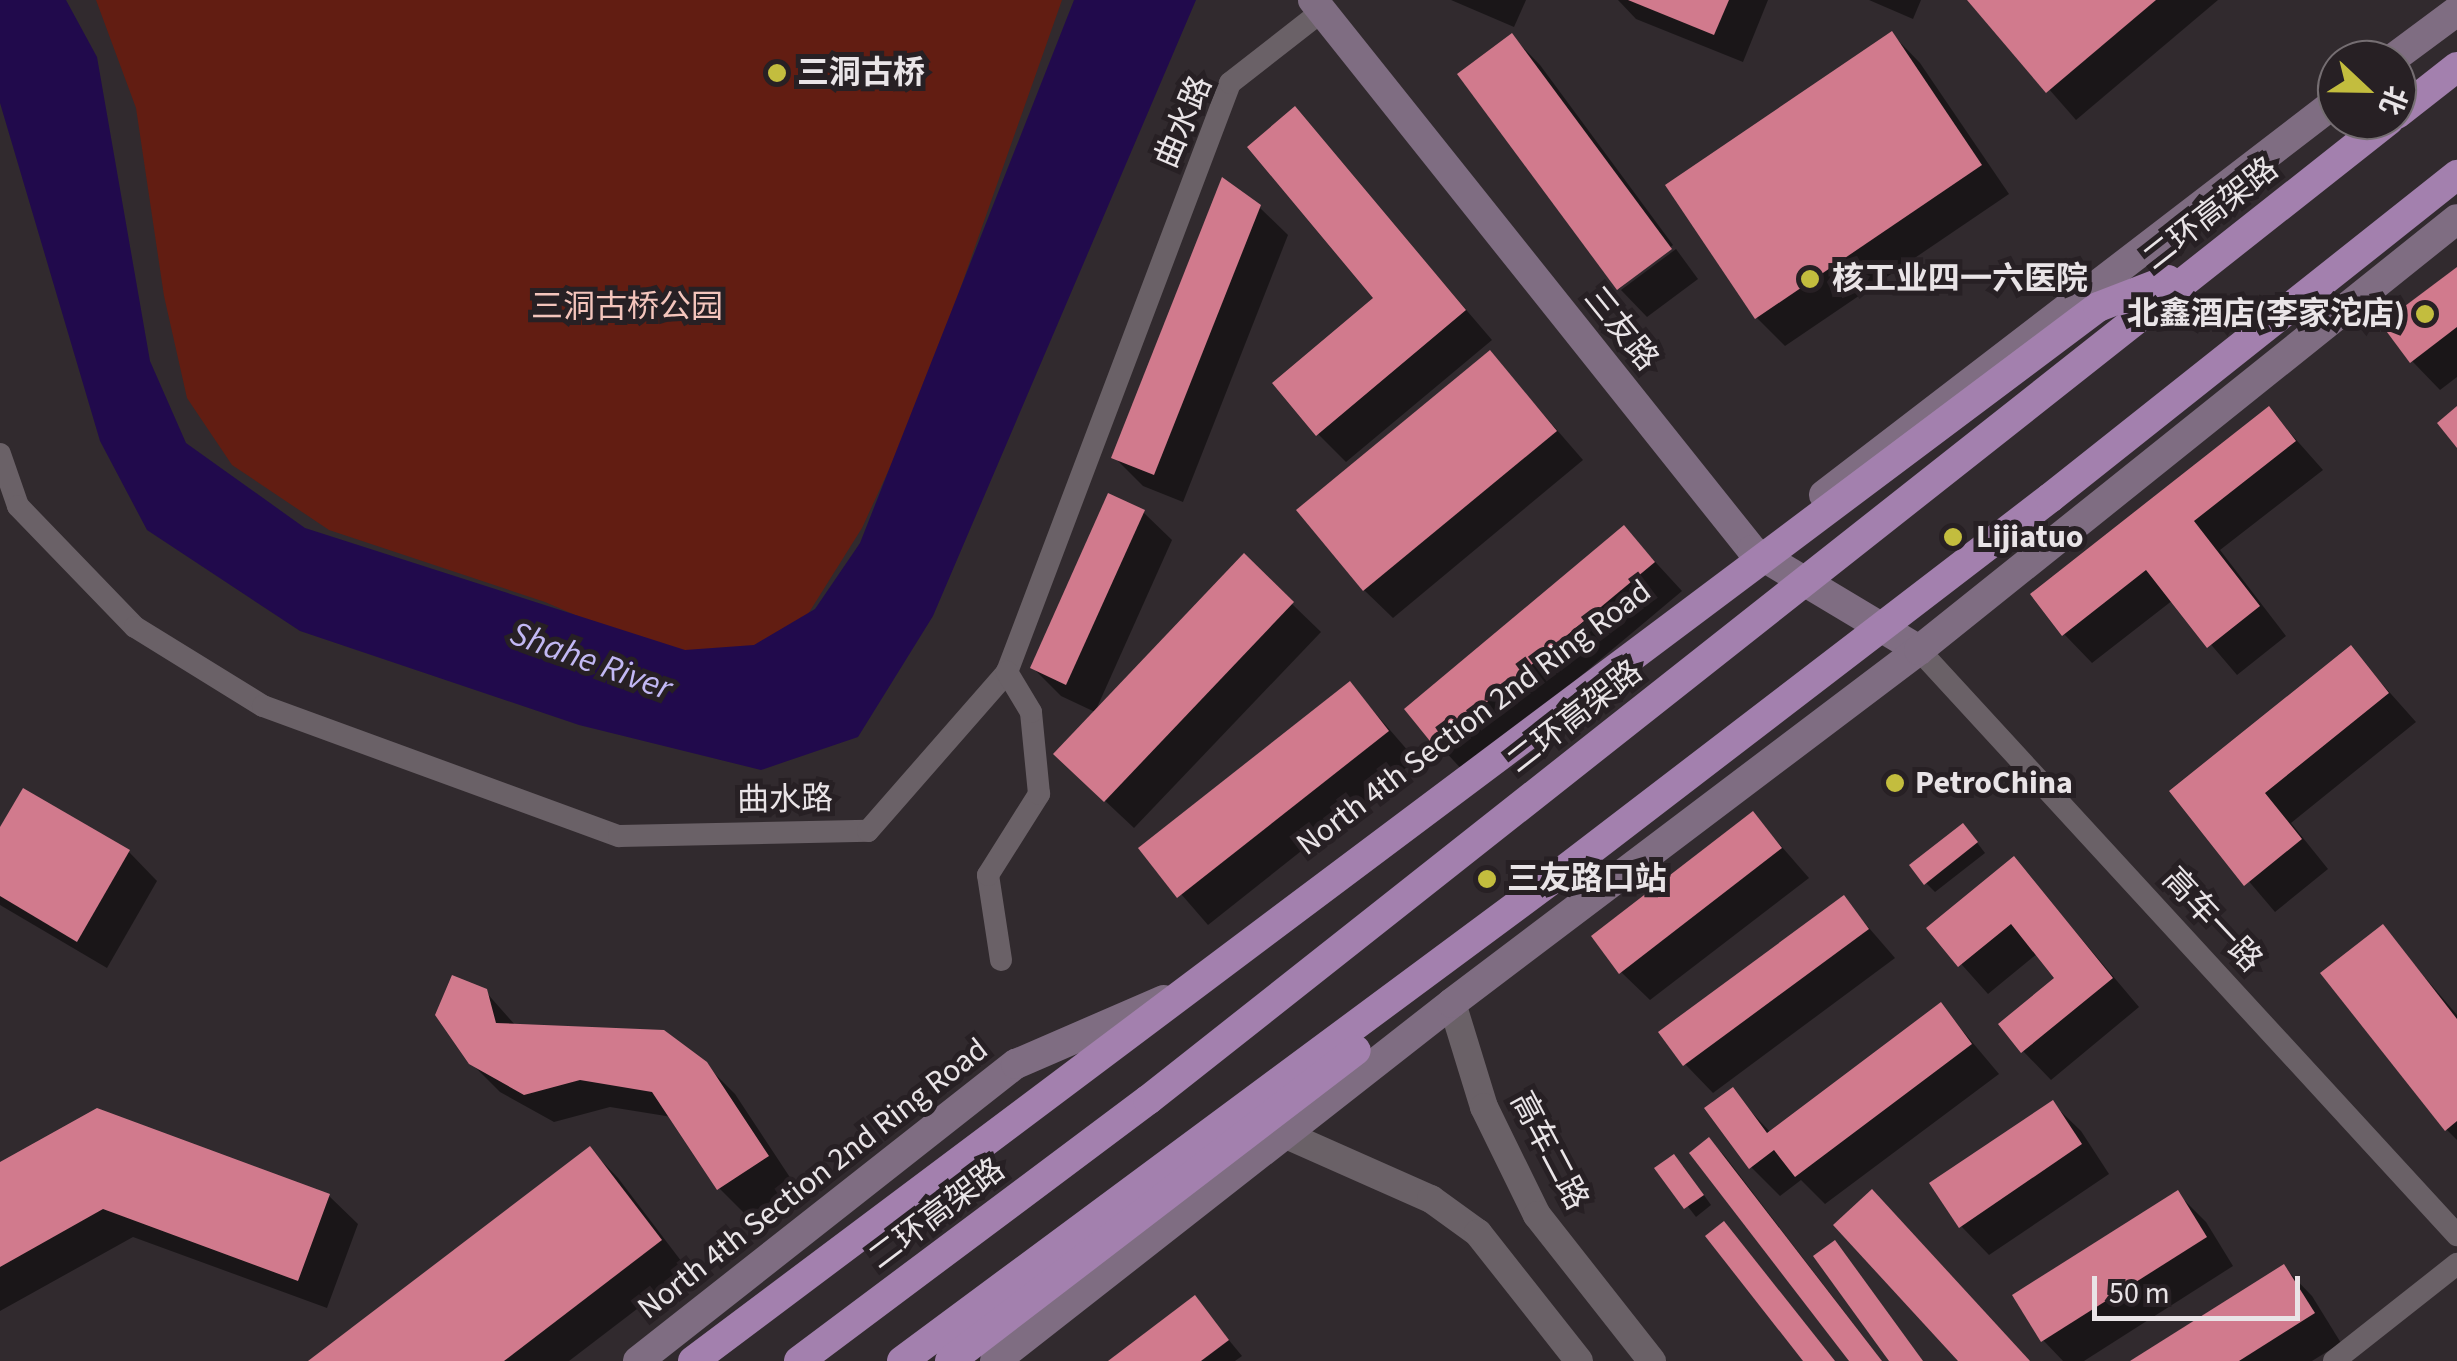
<!DOCTYPE html>
<html>
<head>
<meta charset="utf-8">
<style>
	body { margin:0 }
	#map { position:relative; width:2457px; height:1361px; overflow:hidden; background:#312a2e; font-family:"Source Sans 3","Noto Sans SC",sans-serif }
	div>[style] { position:absolute }
	[style*='--x'] { left:calc(var(--x)*1px); top:calc(var(--y)*1px); width:calc(var(--w)*1px); rotate:calc(var(--a)*1deg) }
	.green>* { inset:0; background:#621d12 }
	.water>* { inset:0; background:#210a4c }
	.shadow>* { inset:0; background:#0007 }
	.building>* { inset:0; background:#d17a8d }
	.minor>* { height:22px; margin:-11px; padding:0 11px; transform-origin:11px; border-radius:11px; background:#6a6167 }
	.tertiary>* { height:28px; margin:-14px; padding:0 14px; transform-origin:14px; border-radius:14px; background:#6a6167 }
	.secondary>* { height:30px; margin:-15px; padding:0 15px; transform-origin:15px; border-radius:15px; background:#7f6d82 }
	.trunk>* { height:30px; margin:-15px; padding:0 15px; transform-origin:15px; border-radius:15px; background:#a380ae }
	.dots>* { width:28px; height:28px; translate:-50% -50%; box-sizing:border-box; border:5px solid #272024; border-radius:50% }
	span { translate:-50% -50%; white-space:nowrap; text-align:center; line-height:1.15; -webkit-text-stroke:10px #272024; paint-order:stroke }
	.poi-label { font-size:32px; color:#e9e4e7; font-weight:700 }
	.left { translate:0 -50%; text-align:left }
	.right { translate:-100% -50%; text-align:right }
	.street-label { font-size:32px; color:#e9e4e7 }
	.park-label { font-size:32px; color:#f4c5bc }
	.water-label { font-size:35px; color:#c2b8f4; font-style:italic }
	.north { position:absolute; left:2317px; top:40px; width:100px; height:100px; box-sizing:border-box; background:#272024; border:2px solid #756e72; border-radius:50%; rotate:112deg; font-size:28px; font-weight:700; line-height:40px; text-align:center; color:#e9e4e7 }
	.north::after { content:''; display:block; margin:auto; width:35px; height:45px; background:#c3bd3e; clip-path:polygon(50% 0,100% 100%,50% 72%,0 100%) }
	.scale { position:absolute; left:2092px; top:1276px; width:208px; height:45px; box-sizing:border-box; border:5px solid #e9e4e7; border-top:0; padding-left:12px; font-size:30px; line-height:35px; white-space:nowrap; color:#e9e4e7; -webkit-text-stroke:8px #272024; paint-order:stroke }
</style>
</head>
<body>
<div id="map">
	<div class="green">
		<i style="clip-path:polygon(96px 0,1062px 0,921px 400px,862px 528px,793px 638px,698px 668px,545px 602px,329px 530px,232px 465px,187px 398px,164px 296px,136px 108px)"></i>
	</div>
	<div class="water">
		<i style="clip-path:polygon(0 0,66px 0,97px 57px,150px 361px,186px 443px,305px 528px,685px 650px,754px 645px,815px 609px,860px 543px,1074px 0,1196px 0,933px 616px,858px 737px,761px 770px,579px 725px,300px 631px,147px 530px,100px 441px,0 103px)"></i>
	</div>
	<div class="shadow">
		<i style="clip-path:polygon(1451px 0,1526px 0,1514px 27px)"></i>
		<i style="clip-path:polygon(1618px 0,1768px 0,1743px 62px,1636px 19px)"></i>
		<i style="clip-path:polygon(1869px 0,1921px 0,1913px 19px)"></i>
		<i style="clip-path:polygon(1971px 0,2218px 0,2076px 120px)"></i>
		<i style="clip-path:polygon(1892px 34px,1920px 63px,2009px 194px,1785px 346px,1757px 318px)"></i>
		<i style="clip-path:polygon(1512px 36px,1540px 65px,1673px 245px,1619px 289px,1461px 75px)"></i>
		<i style="clip-path:polygon(1295px 110px,1492px 340px,1346px 462px,1318px 434px,1377px 299px)"></i>
		<i style="clip-path:polygon(1259px 207px,1288px 235px,1183px 502px,1143px 486px,1114px 457px)"></i>
		<i style="clip-path:polygon(1676px 249px,1698px 279px,1647px 317px,1621px 290px)"></i>
		<i style="clip-path:polygon(2457px 270px,2457px 377px,2440px 390px,2412px 361px)"></i>
		<i style="clip-path:polygon(1490px 353px,1583px 460px,1393px 618px,1364px 590px)"></i>
		<i style="clip-path:polygon(2269px 409px,2323px 470px,2220px 550px,2286px 636px,2237px 675px,2173px 600px,2092px 663px,2064px 634px)"></i>
		<i style="clip-path:polygon(1143px 512px,1172px 540px,1095px 712px,1061px 696px,1033px 668px)"></i>
		<i style="clip-path:polygon(1624px 528px,1682px 591px,1465px 773px,1407px 710px)"></i>
		<i style="clip-path:polygon(1292px 604px,1321px 632px,1134px 828px,1085px 782px)"></i>
		<i style="clip-path:polygon(2350px 648px,2416px 722px,2291px 823px,2328px 869px,2275px 912px,2172px 791px)"></i>
		<i style="clip-path:polygon(1350px 684px,1416px 760px,1208px 925px,1142px 849px)"></i>
		<i style="clip-path:polygon(24px 791px,129px 852px,157px 881px,107px 968px,0 905px,0 832px)"></i>
		<i style="clip-path:polygon(1753px 814px,1809px 878px,1650px 1000px,1621px 972px)"></i>
		<i style="clip-path:polygon(1972px 836px,1985px 853px,1935px 892px,1926px 883px)"></i>
		<i style="clip-path:polygon(2014px 859px,2139px 1007px,2051px 1080px,2023px 1051px,2058px 978px,2038px 953px,1988px 994px,1930px 929px)"></i>
		<i style="clip-path:polygon(1843px 898px,1895px 958px,1713px 1093px,1685px 1064px)"></i>
		<i style="clip-path:polygon(2382px 927px,2457px 1015px,2457px 1140px,2446px 1129px)"></i>
		<i style="clip-path:polygon(485px 991px,516px 1026px,705px 1064px,735px 1094px,795px 1185px,748px 1217px,719px 1188px,672px 1117px,610px 1107px,554px 1122px,500px 1092px,470px 1062px)"></i>
		<i style="clip-path:polygon(1941px 1005px,1999px 1074px,1825px 1204px,1801px 1180px,1780px 1196px,1751px 1167px,1732px 1091px,1771px 1133px)"></i>
		<i style="clip-path:polygon(2052px 1103px,2081px 1131px,2109px 1174px,1989px 1255px,1961px 1226px)"></i>
		<i style="clip-path:polygon(1709px 1140px,1724px 1155px,1882px 1361px,1852px 1361px)"></i>
		<i style="clip-path:polygon(590px 1149px,618px 1178px,688px 1270px,569px 1361px,312px 1361px)"></i>
		<i style="clip-path:polygon(0 1165px,329px 1196px,358px 1224px,327px 1308px,133px 1237px,0 1311px)"></i>
		<i style="clip-path:polygon(1683px 1166px,1711px 1205px,1696px 1217px,1658px 1168px)"></i>
		<i style="clip-path:polygon(2177px 1193px,2206px 1222px,2233px 1266px,2084px 1361px,2063px 1361px,2043px 1340px)"></i>
		<i style="clip-path:polygon(2284px 1267px,2312px 1296px,2341px 1343px,2312px 1361px,2134px 1361px)"></i>
		<i style="clip-path:polygon(1195px 1299px,1242px 1356px,1235px 1361px,1112px 1361px)"></i>
	</div>
	<div class="building">
		<i style="clip-path:polygon(1628px 0,1729px 0,1714px 35px)"></i>
		<i style="clip-path:polygon(1967px 0,2156px 0,2046px 93px)"></i>
		<i style="clip-path:polygon(1892px 31px,1982px 165px,1755px 319px,1665px 185px)"></i>
		<i style="clip-path:polygon(1512px 33px,1672px 249px,1617px 290px,1457px 74px)"></i>
		<i style="clip-path:polygon(1295px 106px,1466px 310px,1316px 436px,1272px 383px,1373px 298px,1247px 147px)"></i>
		<i style="clip-path:polygon(1222px 177px,1261px 205px,1154px 475px,1111px 458px)"></i>
		<i style="clip-path:polygon(2457px 267px,2457px 327px,2410px 363px,2381px 324px)"></i>
		<i style="clip-path:polygon(1490px 350px,1557px 431px,1363px 591px,1296px 510px)"></i>
		<i style="clip-path:polygon(2269px 406px,2296px 441px,2194px 521px,2260px 606px,2207px 648px,2146px 570px,2062px 636px,2030px 594px)"></i>
		<i style="clip-path:polygon(2457px 406px,2457px 448px,2437px 423px)"></i>
		<i style="clip-path:polygon(1108px 493px,1145px 510px,1066px 685px,1030px 668px)"></i>
		<i style="clip-path:polygon(1624px 525px,1655px 562px,1434px 746px,1404px 709px)"></i>
		<i style="clip-path:polygon(1244px 553px,1294px 602px,1104px 802px,1053px 754px)"></i>
		<i style="clip-path:polygon(2351px 645px,2389px 693px,2265px 793px,2302px 839px,2244px 886px,2169px 791px)"></i>
		<i style="clip-path:polygon(1350px 681px,1389px 731px,1177px 898px,1138px 848px)"></i>
		<i style="clip-path:polygon(23px 788px,130px 850px,77px 942px,0 896px,0 827px)"></i>
		<i style="clip-path:polygon(1753px 811px,1782px 848px,1619px 974px,1591px 936px)"></i>
		<i style="clip-path:polygon(1963px 823px,1978px 842px,1924px 885px,1909px 865px)"></i>
		<i style="clip-path:polygon(2014px 856px,2113px 978px,2021px 1053px,1998px 1024px,2054px 978px,2011px 924px,1958px 967px,1926px 928px)"></i>
		<i style="clip-path:polygon(1844px 895px,1869px 929px,1683px 1066px,1658px 1032px)"></i>
		<i style="clip-path:polygon(2383px 924px,2457px 1019px,2457px 1121px,2445px 1131px,2320px 973px)"></i>
		<i style="clip-path:polygon(452px 975px,487px 989px,496px 1023px,664px 1030px,707px 1062px,769px 1156px,717px 1190px,652px 1092px,580px 1080px,524px 1095px,469px 1064px,435px 1015px)"></i>
		<i style="clip-path:polygon(1941px 1002px,1972px 1044px,1795px 1177px,1774px 1150px,1749px 1169px,1704px 1108px,1733px 1087px,1767px 1133px)"></i>
		<i style="clip-path:polygon(2053px 1100px,2082px 1144px,1959px 1228px,1929px 1183px)"></i>
		<i style="clip-path:polygon(97px 1108px,330px 1194px,298px 1281px,103px 1209px,0 1267px,0 1162px)"></i>
		<i style="clip-path:polygon(1709px 1137px,1882px 1361px,1849px 1361px,1689px 1153px)"></i>
		<i style="clip-path:polygon(590px 1146px,662px 1240px,504px 1361px,308px 1361px)"></i>
		<i style="clip-path:polygon(1674px 1154px,1704px 1195px,1684px 1209px,1654px 1168px)"></i>
		<i style="clip-path:polygon(1872px 1189px,2030px 1361px,1958px 1361px,1833px 1225px)"></i>
		<i style="clip-path:polygon(2178px 1190px,2207px 1237px,2041px 1342px,2012px 1295px)"></i>
		<i style="clip-path:polygon(1724px 1221px,1835px 1361px,1803px 1361px,1705px 1236px)"></i>
		<i style="clip-path:polygon(1835px 1240px,1923px 1361px,1889px 1361px,1813px 1256px)"></i>
		<i style="clip-path:polygon(2284px 1264px,2315px 1313px,2239px 1361px,2130px 1361px)"></i>
		<i style="clip-path:polygon(1195px 1295px,1229px 1340px,1201px 1361px,1108px 1361px)"></i>
	</div>
	<div class="minor">
		<i style="--x:0;--y:454;--w:55;--a:70.9"></i>
		<i style="--x:18;--y:506;--w:168;--a:46"></i>
		<i style="--x:135;--y:627;--w:150;--a:31.7"></i>
		<i style="--x:263;--y:706;--w:379;--a:20.1"></i>
		<i style="--x:619;--y:836;--w:249;--a:-1.2"></i>
		<i style="--x:868;--y:831;--w:211;--a:-48.8"></i>
		<i style="--x:1007;--y:672;--w:630;--a:-69.26"></i>
		<i style="--x:1230;--y:83;--w:117;--a:-38"></i>
		<i style="--x:1919;--y:650;--w:795;--a:47.4"></i>
		<i style="--x:1001;--y:960;--w:86;--a:-98.7"></i>
		<i style="--x:988;--y:875;--w:96;--a:-57.8"></i>
		<i style="--x:1039;--y:794;--w:82;--a:-95.6"></i>
		<i style="--x:1031;--y:712;--w:47;--a:-121"></i>
		<i style="--x:2334;--y:1361;--w:157;--a:-38.3"></i>
	</div>
	<div class="tertiary">
		<i style="--x:1452;--y:1003;--w:109;--a:72.9"></i>
		<i style="--x:1484;--y:1107;--w:120;--a:63.9"></i>
		<i style="--x:1537;--y:1215;--w:186;--a:51.8"></i>
		<i style="--x:1284;--y:1134;--w:161;--a:23.9"></i>
		<i style="--x:1431;--y:1199;--w:58;--a:35.9"></i>
		<i style="--x:1478;--y:1233;--w:163;--a:51.7"></i>
	</div>
	<div class="secondary">
		<i style="--x:1313;--y:0;--w:704;--a:51.4"></i>
		<i style="--x:1752;--y:550;--w:195;--a:30.9"></i>
		<i style="--x:2391;--y:60;--w:82;--a:-36.6"></i>
		<i style="--x:1824;--y:495;--w:647;--a:-37.53"></i>
		<i style="--x:638;--y:1361;--w:481;--a:-38.2"></i>
		<i style="--x:1016;--y:1064;--w:161;--a:-23.4"></i>
		<i style="--x:995;--y:1361;--w:581;--a:-38.07"></i>
		<i style="--x:1452;--y:1003;--w:585;--a:-37.09"></i>
		<i style="--x:1919;--y:650;--w:689;--a:-38.7"></i>
	</div>
	<div class="trunk">
		<i style="--x:2397;--y:114;--w:76;--a:-38.1"></i>
		<i style="--x:693;--y:1361;--w:1756;--a:-36.88"></i>
		<i style="--x:2098;--y:307;--w:75;--a:-21.1"></i>
		<i style="--x:799;--y:1361;--w:436;--a:-36.8"></i>
		<i style="--x:1148;--y:1100;--w:1581;--a:-38.3"></i>
		<i style="--x:902;--y:1361;--w:811;--a:-36.53"></i>
		<i style="--x:1554;--y:878;--w:625;--a:-37.46"></i>
		<i style="--x:2050;--y:498;--w:520;--a:-38.44"></i>
		<i style="--x:950;--y:1361;--w:511;--a:-37.45"></i>
	</div>
	<div class="dots">
		<i style="left:777px;top:73px;background:#c3bd3e"></i>
		<i style="left:1810px;top:279px;background:#c3bd3e"></i>
		<i style="left:2425px;top:314px;background:#c3bd3e"></i>
		<i style="left:1953px;top:537px;background:#c3bd3e"></i>
		<i style="left:1895px;top:783px;background:#c3bd3e"></i>
		<i style="left:1487px;top:879px;background:#c3bd3e"></i>
	</div>
	<div class="poi-label">
		<span class="left" style="left:797px;top:73px">三洞古桥</span>
		<span class="left" style="left:1832px;top:279px">核工业四一六医院</span>
		<span class="right" style="left:2405px;top:314px">北鑫酒店(李家沱店)</span>
		<span class="left" style="left:1976px;top:537px">Lijiatuo</span>
		<span class="left" style="left:1915px;top:783px">PetroChina</span>
		<span class="left" style="left:1507px;top:879px">三友路口站</span>
	</div>
	<div class="street-label">
		<span style="left:1184px;top:122px;rotate:-67deg">曲水路</span>
		<span style="left:2211px;top:214px;rotate:-38deg">二环高架路</span>
		<span style="left:1621px;top:329px;rotate:51deg">三友路</span>
		<span style="left:1575px;top:717px;rotate:-38deg">二环高架路</span>
		<span style="left:1474px;top:718px;rotate:-37deg">North 4th Section 2nd Ring Road</span>
		<span style="left:785px;top:800px;rotate:-1deg">曲水路</span>
		<span style="left:2212px;top:920px;rotate:47deg">高车一路</span>
		<span style="left:1549px;top:1151px;rotate:62deg">高车二路</span>
		<span style="left:813px;top:1179px;rotate:-38deg">North 4th Section 2nd Ring Road</span>
		<span style="left:937px;top:1214px;rotate:-37deg">二环高架路</span>
	</div>
	<div class="park-label">
		<span style="left:627px;top:307px">三洞古桥公园</span>
	</div>
	<div class="water-label">
		<span style="left:591px;top:661px;rotate:20deg">Shahe River</span>
	</div>
	<div class="north">北</div>
	<div class="scale">50 m</div>
</div>
</body>
</html>
